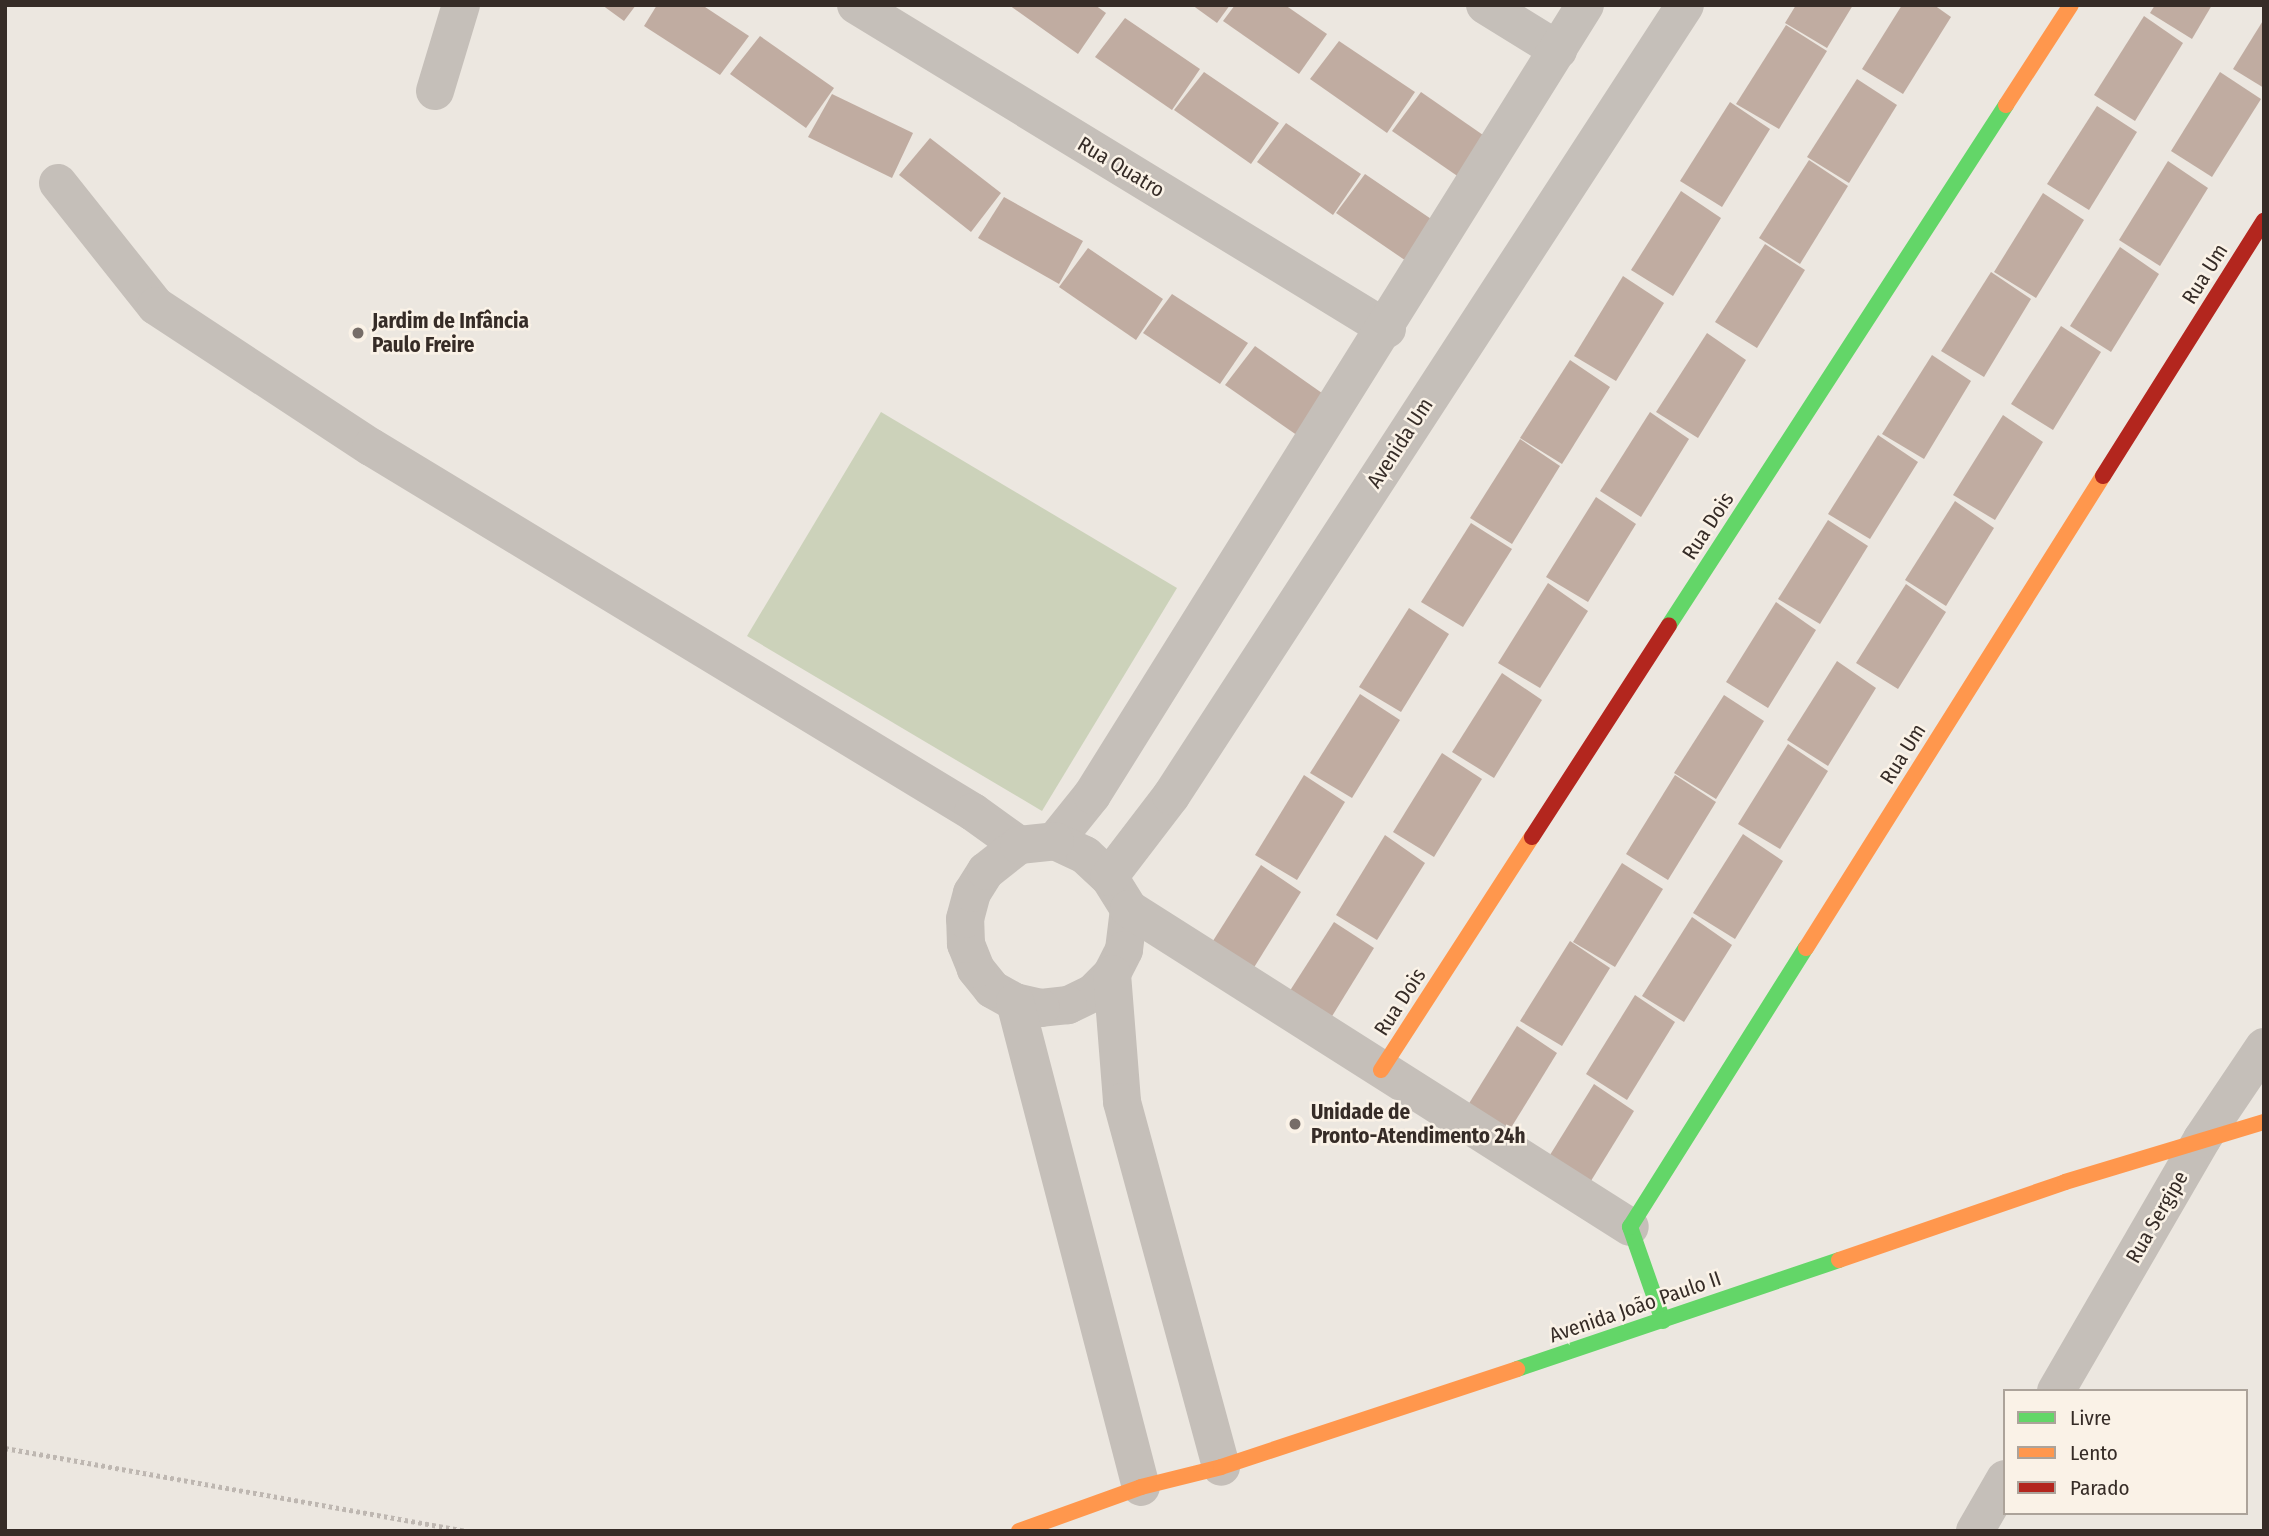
<!DOCTYPE html>
<html>
<head>
<meta charset="utf-8">
<style>
	body { margin:0 }
	#map { position:relative; width:2269px; height:1536px; overflow:hidden; background:#ece7e0; font-family:"Fira Sans Condensed",sans-serif }
	div>[style] { position:absolute }
	[style*='--x'] { left:calc(var(--x)*1px); top:calc(var(--y)*1px); width:calc(var(--w)*1px); rotate:calc(var(--a)*1deg) }
	.green>* { inset:0; background:#ccd2ba }
	.building>* { inset:0; background:#c0aca1 }
	.path>* { height:4.5px; margin-top:-2.25px; transform-origin:0; background:repeating-linear-gradient(90deg,#beb7b1 0 3.5px,transparent 0 7px) }
	.street>* { height:38px; margin:-19px; padding:0 19px; transform-origin:19px; border-radius:19px; background:#c5bfb9 }
	.fast>* { height:16px; margin:-8px; padding:0 8px; transform-origin:8px; border-radius:8px; background:#63d668 }
	.slow>* { height:16px; margin:-8px; padding:0 8px; transform-origin:8px; border-radius:8px; background:#ff974d }
	.jam>* { height:16px; margin:-8px; padding:0 8px; transform-origin:8px; border-radius:8px; background:#b3261e }
	.dots>* { width:19px; height:19px; translate:-50% -50%; box-sizing:border-box; border:4px solid #faf2e7; border-radius:50% }
	span { translate:-50% -50%; white-space:nowrap; text-align:center; line-height:1.15; -webkit-text-stroke:5px #faf2e7; paint-order:stroke }
	.street-label { font-size:21px; color:#362c27 }
	.poi-label { font-size:21px; color:#362c27; font-weight:700 }
	.left { translate:0 -50%; text-align:left }
	.frame { position:absolute; inset:0; border:7px solid #362c27; pointer-events:none }
	.legend { position:absolute; left:2003px; top:1389px; width:245px; height:126px; box-sizing:border-box; background:#faf2e7; border:2px solid #aca39a; margin:0; padding:9px 12px; list-style:none; font-size:21px; color:#362c27 }
	.legend li { display:flex; align-items:center; gap:14px; height:35px }
	.legend b { width:35px; border:2px solid #aca39a }
</style>
</head>
<body>
<div id="map">
	<div class="green">
		<i style="clip-path:polygon(881px 412px,1177px 588px,1042px 811px,747px 636px)"></i>
	</div>
	<div class="building">
		<i style="clip-path:polygon(602px 5px,636px 5px,624px 21px)"></i>
		<i style="clip-path:polygon(657px 5px,702px 5px,749px 36px,720px 75px,644px 26px)"></i>
		<i style="clip-path:polygon(1009px 5px,1095px 5px,1106px 13px,1078px 54px)"></i>
		<i style="clip-path:polygon(1192px 5px,1230px 5px,1217px 23px)"></i>
		<i style="clip-path:polygon(1235px 5px,1285px 5px,1327px 34px,1299px 74px,1223px 21px)"></i>
		<i style="clip-path:polygon(1796px 5px,1853px 5px,1827px 48px,1785px 23px)"></i>
		<i style="clip-path:polygon(1902px 5px,1934px 5px,1951px 17px,1903px 94px,1862px 69px)"></i>
		<i style="clip-path:polygon(2155px 5px,2212px 5px,2192px 39px,2150px 13px)"></i>
		<i style="clip-path:polygon(2144px 16px,2183px 43px,2135px 121px,2094px 95px)"></i>
		<i style="clip-path:polygon(1125px 18px,1200px 69px,1172px 110px,1095px 57px)"></i>
		<i style="clip-path:polygon(2264px 19px,2264px 88px,2233px 69px)"></i>
		<i style="clip-path:polygon(1786px 25px,1827px 51px,1779px 129px,1736px 104px)"></i>
		<i style="clip-path:polygon(760px 36px,834px 88px,806px 128px,730px 74px)"></i>
		<i style="clip-path:polygon(1339px 41px,1415px 92px,1387px 133px,1310px 79px)"></i>
		<i style="clip-path:polygon(1204px 72px,1279px 123px,1251px 164px,1174px 110px)"></i>
		<i style="clip-path:polygon(2220px 72px,2261px 99px,2212px 177px,2171px 151px)"></i>
		<i style="clip-path:polygon(1857px 79px,1897px 105px,1849px 183px,1807px 157px)"></i>
		<i style="clip-path:polygon(1421px 92px,1496px 144px,1469px 184px,1392px 131px)"></i>
		<i style="clip-path:polygon(832px 94px,913px 133px,892px 178px,808px 137px)"></i>
		<i style="clip-path:polygon(1730px 102px,1770px 129px,1722px 207px,1680px 181px)"></i>
		<i style="clip-path:polygon(2097px 106px,2137px 132px,2089px 210px,2047px 184px)"></i>
		<i style="clip-path:polygon(1286px 123px,1361px 174px,1333px 215px,1257px 162px)"></i>
		<i style="clip-path:polygon(930px 138px,1001px 193px,971px 232px,899px 175px)"></i>
		<i style="clip-path:polygon(1809px 160px,1848px 186px,1800px 264px,1759px 238px)"></i>
		<i style="clip-path:polygon(2168px 161px,2208px 188px,2160px 266px,2119px 240px)"></i>
		<i style="clip-path:polygon(1365px 174px,1440px 225px,1412px 265px,1336px 213px)"></i>
		<i style="clip-path:polygon(1681px 191px,1721px 218px,1673px 296px,1631px 270px)"></i>
		<i style="clip-path:polygon(2043px 193px,2084px 220px,2036px 298px,1994px 272px)"></i>
		<i style="clip-path:polygon(1004px 197px,1083px 241px,1059px 284px,978px 238px)"></i>
		<i style="clip-path:polygon(1765px 244px,1805px 270px,1757px 348px,1715px 322px)"></i>
		<i style="clip-path:polygon(2120px 247px,2159px 274px,2111px 352px,2070px 326px)"></i>
		<i style="clip-path:polygon(1088px 248px,1163px 299px,1136px 340px,1059px 287px)"></i>
		<i style="clip-path:polygon(1991px 272px,2031px 299px,1984px 377px,1941px 351px)"></i>
		<i style="clip-path:polygon(1623px 276px,1664px 303px,1616px 381px,1574px 356px)"></i>
		<i style="clip-path:polygon(1172px 294px,1248px 343px,1220px 384px,1143px 333px)"></i>
		<i style="clip-path:polygon(2061px 326px,2101px 352px,2053px 430px,2011px 404px)"></i>
		<i style="clip-path:polygon(1707px 333px,1746px 360px,1698px 438px,1656px 412px)"></i>
		<i style="clip-path:polygon(1255px 346px,1329px 398px,1301px 438px,1225px 385px)"></i>
		<i style="clip-path:polygon(1932px 355px,1971px 381px,1924px 459px,1882px 434px)"></i>
		<i style="clip-path:polygon(1570px 360px,1610px 387px,1562px 464px,1520px 438px)"></i>
		<i style="clip-path:polygon(1650px 412px,1689px 439px,1641px 517px,1600px 491px)"></i>
		<i style="clip-path:polygon(2003px 415px,2043px 442px,1995px 520px,1953px 495px)"></i>
		<i style="clip-path:polygon(1878px 435px,1918px 462px,1870px 539px,1828px 514px)"></i>
		<i style="clip-path:polygon(1520px 439px,1560px 466px,1512px 544px,1470px 518px)"></i>
		<i style="clip-path:polygon(1596px 497px,1636px 524px,1588px 602px,1546px 577px)"></i>
		<i style="clip-path:polygon(1955px 501px,1994px 528px,1946px 606px,1905px 580px)"></i>
		<i style="clip-path:polygon(1828px 520px,1868px 546px,1820px 624px,1778px 599px)"></i>
		<i style="clip-path:polygon(1471px 523px,1512px 549px,1463px 627px,1421px 602px)"></i>
		<i style="clip-path:polygon(1548px 583px,1588px 611px,1540px 688px,1498px 663px)"></i>
		<i style="clip-path:polygon(1906px 584px,1946px 612px,1898px 689px,1856px 663px)"></i>
		<i style="clip-path:polygon(1776px 602px,1816px 630px,1768px 708px,1726px 682px)"></i>
		<i style="clip-path:polygon(1409px 608px,1449px 634px,1401px 712px,1359px 687px)"></i>
		<i style="clip-path:polygon(1837px 661px,1876px 688px,1828px 766px,1787px 740px)"></i>
		<i style="clip-path:polygon(1502px 673px,1542px 700px,1494px 778px,1452px 752px)"></i>
		<i style="clip-path:polygon(1360px 694px,1400px 720px,1352px 798px,1310px 773px)"></i>
		<i style="clip-path:polygon(1724px 695px,1764px 721px,1716px 799px,1674px 773px)"></i>
		<i style="clip-path:polygon(1788px 744px,1828px 771px,1780px 849px,1738px 824px)"></i>
		<i style="clip-path:polygon(1442px 753px,1482px 779px,1434px 857px,1393px 832px)"></i>
		<i style="clip-path:polygon(1304px 775px,1345px 802px,1297px 880px,1255px 855px)"></i>
		<i style="clip-path:polygon(1675px 775px,1716px 802px,1668px 880px,1626px 854px)"></i>
		<i style="clip-path:polygon(1743px 834px,1783px 861px,1735px 939px,1693px 913px)"></i>
		<i style="clip-path:polygon(1385px 835px,1425px 863px,1377px 940px,1336px 915px)"></i>
		<i style="clip-path:polygon(1622px 863px,1663px 889px,1615px 967px,1573px 942px)"></i>
		<i style="clip-path:polygon(1261px 865px,1301px 892px,1253px 969px,1211px 944px)"></i>
		<i style="clip-path:polygon(1692px 917px,1732px 945px,1684px 1022px,1642px 996px)"></i>
		<i style="clip-path:polygon(1334px 922px,1374px 948px,1326px 1026px,1284px 1000px)"></i>
		<i style="clip-path:polygon(1570px 941px,1610px 968px,1562px 1046px,1520px 1021px)"></i>
		<i style="clip-path:polygon(1635px 995px,1675px 1022px,1627px 1100px,1586px 1074px)"></i>
		<i style="clip-path:polygon(1517px 1026px,1557px 1053px,1509px 1131px,1468px 1105px)"></i>
		<i style="clip-path:polygon(1594px 1084px,1634px 1111px,1586px 1189px,1545px 1163px)"></i>
	</div>
	<div class="path">
		<i style="--x:5;--y:1448;--w:466;--a:10.2"></i>
	</div>
	<div class="street">
		<i style="--x:856;--y:5;--w:622;--a:31.39"></i>
		<i style="--x:1485;--y:5;--w:86;--a:31.7"></i>
		<i style="--x:435;--y:91;--w:90;--a:-73.2"></i>
		<i style="--x:58;--y:183;--w:157;--a:51.5"></i>
		<i style="--x:156;--y:306;--w:257;--a:33.3"></i>
		<i style="--x:371;--y:447;--w:704;--a:31.23"></i>
		<i style="--x:973;--y:812;--w:57;--a:35.7"></i>
		<i style="--x:1055;--y:841;--w:59;--a:-51.2"></i>
		<i style="--x:1092;--y:795;--w:931;--a:-58.03"></i>
		<i style="--x:1055;--y:841;--w:33;--a:25"></i>
		<i style="--x:1085;--y:855;--w:33;--a:43"></i>
		<i style="--x:1109;--y:877;--w:38;--a:58"></i>
		<i style="--x:1129;--y:909;--w:41;--a:97"></i>
		<i style="--x:1124;--y:950;--w:27;--a:117"></i>
		<i style="--x:1112;--y:974;--w:27;--a:135"></i>
		<i style="--x:1093;--y:993;--w:28;--a:154"></i>
		<i style="--x:1068;--y:1005;--w:27;--a:174"></i>
		<i style="--x:1041;--y:1008;--w:27;--a:-167"></i>
		<i style="--x:1015;--y:1002;--w:26;--a:-151"></i>
		<i style="--x:992;--y:989;--w:26;--a:-129"></i>
		<i style="--x:976;--y:969;--w:27;--a:-112"></i>
		<i style="--x:966;--y:944;--w:25;--a:-92"></i>
		<i style="--x:965;--y:919;--w:27;--a:-75"></i>
		<i style="--x:972;--y:893;--w:26;--a:-58"></i>
		<i style="--x:986;--y:871;--w:42;--a:-38.2"></i>
		<i style="--x:1019;--y:845;--w:36;--a:-6"></i>
		<i style="--x:1109;--y:877;--w:102;--a:-52.6"></i>
		<i style="--x:1171;--y:796;--w:943;--a:-56.98"></i>
		<i style="--x:1129;--y:909;--w:593;--a:32.4"></i>
		<i style="--x:1112;--y:974;--w:128;--a:85.5"></i>
		<i style="--x:1122;--y:1102;--w:378;--a:74.8"></i>
		<i style="--x:1015;--y:1002;--w:501;--a:75.44"></i>
		<i style="--x:2056;--y:1391;--w:291;--a:-59.9"></i>
		<i style="--x:2202;--y:1139;--w:111;--a:-56"></i>
		<i style="--x:1975;--y:1531;--w:60;--a:-60"></i>
	</div>
	<div class="fast">
		<i style="--x:1669;--y:625;--w:620;--a:-57.05"></i>
		<i style="--x:1663;--y:1321;--w:100;--a:-109.3"></i>
		<i style="--x:1630;--y:1227;--w:330;--a:-57.8"></i>
		<i style="--x:1517;--y:1369;--w:340;--a:-18.7"></i>
	</div>
	<div class="slow">
		<i style="--x:2006;--y:105;--w:119;--a:-57"></i>
		<i style="--x:1806;--y:948;--w:558;--a:-57.82"></i>
		<i style="--x:1381;--y:1070;--w:278;--a:-57.1"></i>
		<i style="--x:1839;--y:1260;--w:239;--a:-19"></i>
		<i style="--x:2065;--y:1182;--w:208;--a:-16.8"></i>
		<i style="--x:1019;--y:1531;--w:130;--a:-19.8"></i>
		<i style="--x:1141;--y:1487;--w:82;--a:-14"></i>
		<i style="--x:1221;--y:1467;--w:312;--a:-18.3"></i>
	</div>
	<div class="jam">
		<i style="--x:2103;--y:476;--w:302;--a:-57.8"></i>
		<i style="--x:1532;--y:837;--w:252;--a:-57.1"></i>
	</div>
	<div class="dots">
		<i style="left:358px;top:333px;background:#766d68"></i>
		<i style="left:1295px;top:1124px;background:#766d68"></i>
	</div>
	<div class="street-label">
		<span style="left:1121px;top:167px;rotate:31deg">Rua Quatro</span>
		<span style="left:2205px;top:274px;rotate:-58deg">Rua Um</span>
		<span style="left:1400px;top:443px;rotate:-57deg">Avenida Um</span>
		<span style="left:1708px;top:526px;rotate:-57deg">Rua Dois</span>
		<span style="left:1903px;top:754px;rotate:-58deg">Rua Um</span>
		<span style="left:1400px;top:1002px;rotate:-57deg">Rua Dois</span>
		<span style="left:2157px;top:1217px;rotate:-60deg">Rua Sergipe</span>
		<span style="left:1635px;top:1307px;rotate:-19deg">Avenida João Paulo II</span>
	</div>
	<div class="poi-label">
		<span class="left" style="left:372px;top:333px">Jardim de Infância<br>Paulo Freire</span>
		<span class="left" style="left:1311px;top:1124px">Unidade de<br>Pronto-Atendimento 24h</span>
	</div>
	<div class="frame"></div>
	<ul class="legend">
	<li><b style="height:9px;background:#63d668"></b>Livre</li>
	<li><b style="height:9px;background:#ff974d"></b>Lento</li>
	<li><b style="height:9px;background:#b3261e"></b>Parado</li>
	</ul>
</div>
</body>
</html>
